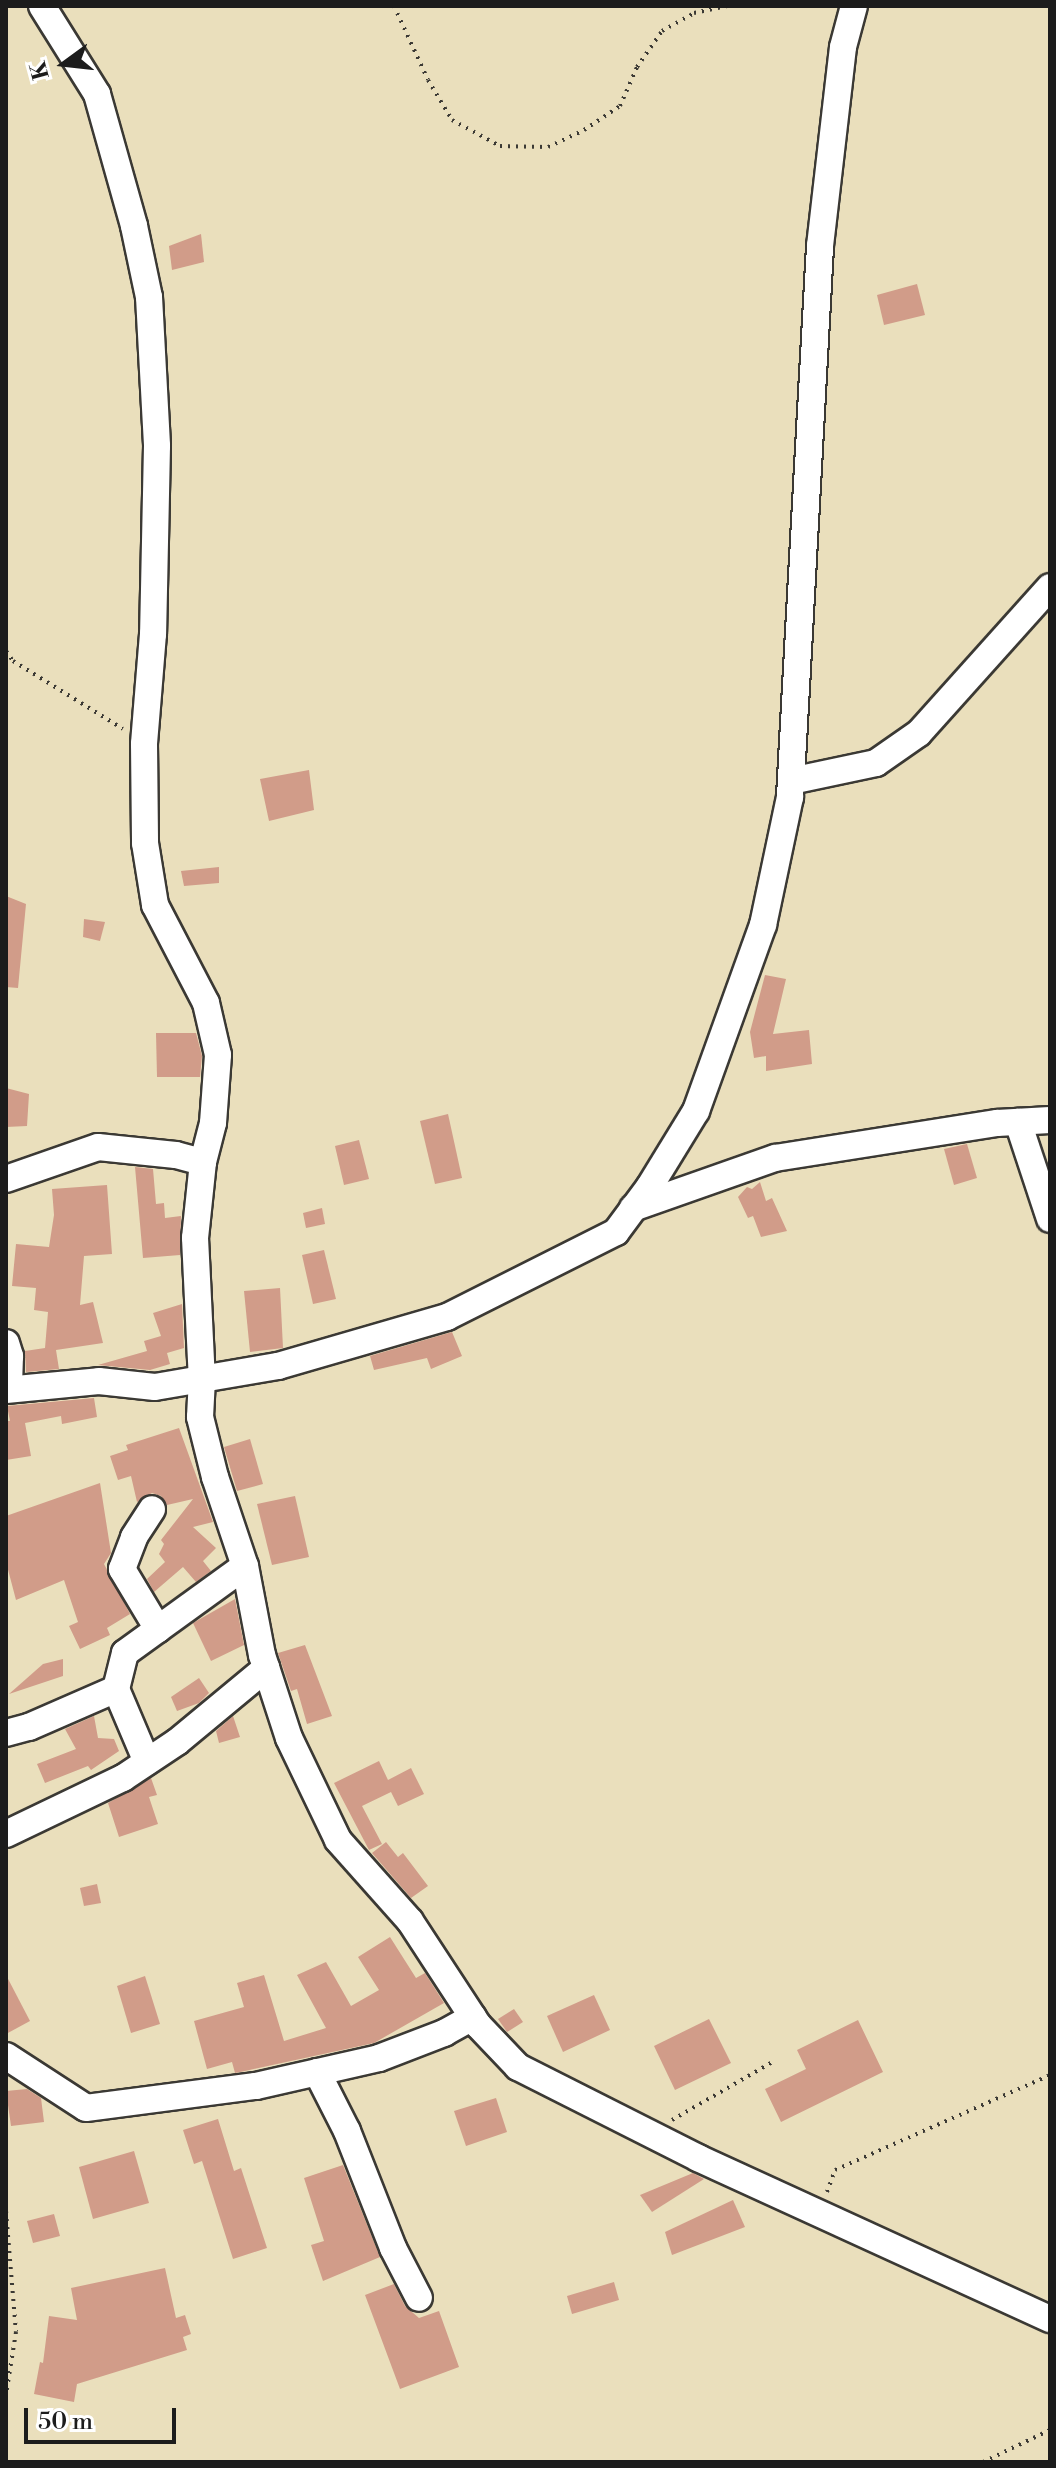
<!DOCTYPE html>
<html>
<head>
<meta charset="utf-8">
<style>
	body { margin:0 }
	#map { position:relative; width:1056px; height:2468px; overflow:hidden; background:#eadfbc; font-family:"Libre Bodoni",serif }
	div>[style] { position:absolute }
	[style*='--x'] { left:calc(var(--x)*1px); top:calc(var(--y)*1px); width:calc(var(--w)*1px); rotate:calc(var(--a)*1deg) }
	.building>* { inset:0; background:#d19c89 }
	.path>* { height:4px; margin-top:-2px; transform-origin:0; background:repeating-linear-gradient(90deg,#3b3934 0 2px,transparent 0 8px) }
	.roads { filter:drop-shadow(2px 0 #3b3934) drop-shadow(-2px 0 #3b3934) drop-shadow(0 2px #3b3934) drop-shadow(0 -2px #3b3934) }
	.minor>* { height:26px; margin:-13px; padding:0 13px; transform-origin:13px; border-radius:13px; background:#fff }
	span { translate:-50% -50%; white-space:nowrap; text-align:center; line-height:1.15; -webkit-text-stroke:7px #fff; paint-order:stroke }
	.frame { position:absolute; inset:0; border:8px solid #1c1c1c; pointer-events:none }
	.north { position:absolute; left:24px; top:24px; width:80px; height:80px; -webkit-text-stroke:6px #fff; paint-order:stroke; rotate:255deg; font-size:22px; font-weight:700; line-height:32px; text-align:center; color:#1c1c1c }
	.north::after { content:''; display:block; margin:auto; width:28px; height:36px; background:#1c1c1c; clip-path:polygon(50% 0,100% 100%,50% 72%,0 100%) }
	.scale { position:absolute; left:24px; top:2408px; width:152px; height:36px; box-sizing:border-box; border:4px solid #1c1c1c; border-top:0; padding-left:10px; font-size:24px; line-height:28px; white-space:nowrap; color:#1c1c1c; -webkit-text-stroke:6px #fff; paint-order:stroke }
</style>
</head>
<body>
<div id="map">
	<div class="building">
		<i style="clip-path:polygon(201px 234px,204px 262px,172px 270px,169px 246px)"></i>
		<i style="clip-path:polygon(917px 284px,925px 315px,884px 325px,877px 295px)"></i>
		<i style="clip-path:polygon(309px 770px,314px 810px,269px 821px,260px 779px)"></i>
		<i style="clip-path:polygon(219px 867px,219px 883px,184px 886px,181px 871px)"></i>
		<i style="clip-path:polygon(6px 896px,26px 904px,18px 988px,6px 987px)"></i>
		<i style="clip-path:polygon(84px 919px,105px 922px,100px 941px,83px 937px)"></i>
		<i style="clip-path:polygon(765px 975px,786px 979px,773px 1034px,809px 1030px,812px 1064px,766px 1071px,766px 1056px,754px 1058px,750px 1032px)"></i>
		<i style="clip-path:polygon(156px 1033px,196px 1033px,202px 1056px,200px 1077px,157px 1077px)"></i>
		<i style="clip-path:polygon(6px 1088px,29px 1094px,27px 1126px,6px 1127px)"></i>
		<i style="clip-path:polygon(448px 1114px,462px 1178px,435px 1184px,420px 1121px)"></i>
		<i style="clip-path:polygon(359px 1140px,369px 1179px,344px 1185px,335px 1146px)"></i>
		<i style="clip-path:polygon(967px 1144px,977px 1178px,954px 1185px,944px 1149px)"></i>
		<i style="clip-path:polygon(135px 1167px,153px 1169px,156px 1204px,164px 1203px,165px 1218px,181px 1216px,180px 1255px,143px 1258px)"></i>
		<i style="clip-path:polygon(760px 1182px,766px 1201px,772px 1198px,787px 1231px,761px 1237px,753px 1216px,748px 1218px,738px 1197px,747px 1187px,752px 1189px)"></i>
		<i style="clip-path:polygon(107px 1185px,112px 1254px,84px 1256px,80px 1305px,93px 1302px,103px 1343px,56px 1350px,59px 1369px,26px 1372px,25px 1351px,45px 1348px,48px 1312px,34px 1310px,36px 1288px,12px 1286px,16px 1244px,49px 1247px,54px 1215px,52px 1189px)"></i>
		<i style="clip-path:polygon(322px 1208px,325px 1224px,306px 1228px,303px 1213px)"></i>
		<i style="clip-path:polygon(324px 1250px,336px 1299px,313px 1304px,302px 1255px)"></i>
		<i style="clip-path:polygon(280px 1288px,283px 1348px,250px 1352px,244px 1291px)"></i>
		<i style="clip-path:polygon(182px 1304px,184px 1348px,167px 1353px,170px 1364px,150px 1370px,98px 1365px,147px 1351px,144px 1341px,161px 1336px,153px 1313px)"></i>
		<i style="clip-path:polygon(452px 1332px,462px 1356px,431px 1369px,427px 1358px,374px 1370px,370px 1356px)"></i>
		<i style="clip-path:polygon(94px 1398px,97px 1417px,62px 1424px,61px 1416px,25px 1423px,31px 1456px,6px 1460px,6px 1421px,10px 1421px,7px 1406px)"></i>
		<i style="clip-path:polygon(179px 1428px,213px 1522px,193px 1527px,216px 1548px,203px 1561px,211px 1571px,196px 1582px,183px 1567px,154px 1592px,147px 1579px,165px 1562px,159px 1554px,164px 1544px,161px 1540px,193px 1499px,167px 1505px,161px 1496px,152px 1493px,137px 1502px,131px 1476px,118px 1480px,110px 1456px,128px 1450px,126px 1445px)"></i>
		<i style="clip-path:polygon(250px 1439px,263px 1484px,237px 1491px,224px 1447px)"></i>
		<i style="clip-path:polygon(100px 1483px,111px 1553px,104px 1564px,130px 1614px,107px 1628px,110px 1635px,80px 1649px,69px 1626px,78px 1622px,64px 1580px,16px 1600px,6px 1562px,6px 1516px)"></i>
		<i style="clip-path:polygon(295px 1496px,309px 1557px,272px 1565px,257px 1504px)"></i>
		<i style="clip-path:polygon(235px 1599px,244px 1645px,211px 1661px,193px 1623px)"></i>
		<i style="clip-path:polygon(305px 1645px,332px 1716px,307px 1724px,297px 1689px,291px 1691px,278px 1653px)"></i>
		<i style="clip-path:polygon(63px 1659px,63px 1676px,9px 1694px,43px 1664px)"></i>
		<i style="clip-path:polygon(199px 1678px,209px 1693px,199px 1703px,177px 1711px,171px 1697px)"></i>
		<i style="clip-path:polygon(94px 1716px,98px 1738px,114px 1739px,119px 1751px,91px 1770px,88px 1766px,45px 1783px,37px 1764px,76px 1749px,65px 1729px)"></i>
		<i style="clip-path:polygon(233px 1716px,240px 1737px,219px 1743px,216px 1731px)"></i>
		<i style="clip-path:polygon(379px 1761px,388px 1780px,411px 1768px,424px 1794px,398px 1806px,391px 1792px,362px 1806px,382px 1844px,369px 1850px,334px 1783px)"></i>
		<i style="clip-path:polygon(151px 1778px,157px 1795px,149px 1797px,158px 1824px,119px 1837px,108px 1803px)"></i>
		<i style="clip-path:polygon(386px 1842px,398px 1857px,403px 1853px,428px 1886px,411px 1898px,372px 1853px)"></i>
		<i style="clip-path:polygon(97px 1884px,101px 1903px,84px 1906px,80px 1888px)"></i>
		<i style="clip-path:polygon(390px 1937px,416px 1978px,425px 1973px,444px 2003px,374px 2043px,245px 2071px,235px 2073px,232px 2062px,207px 2069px,194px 2021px,244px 2007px,237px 1983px,264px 1975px,284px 2041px,326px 2028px,297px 1975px,326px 1962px,351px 2006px,379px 1990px,358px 1957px)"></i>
		<i style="clip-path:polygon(6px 1975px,30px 2021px,6px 2034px)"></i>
		<i style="clip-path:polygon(145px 1976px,160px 2024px,131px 2033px,117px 1986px)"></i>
		<i style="clip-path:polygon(594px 1995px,610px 2030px,563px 2052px,547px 2016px)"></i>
		<i style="clip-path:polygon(514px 2009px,523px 2022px,507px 2032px,498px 2019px)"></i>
		<i style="clip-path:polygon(709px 2019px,731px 2063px,675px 2090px,654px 2046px)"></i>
		<i style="clip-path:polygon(858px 2020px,883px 2072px,781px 2122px,765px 2089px,806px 2069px,797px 2050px)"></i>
		<i style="clip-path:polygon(27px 2089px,41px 2098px,44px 2122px,11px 2126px,6px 2091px)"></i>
		<i style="clip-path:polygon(496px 2098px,507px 2132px,466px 2146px,454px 2111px)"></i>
		<i style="clip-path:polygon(218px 2119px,234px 2171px,241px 2168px,267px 2248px,233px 2259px,202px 2161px,194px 2164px,183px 2130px)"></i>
		<i style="clip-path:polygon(134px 2151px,149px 2203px,93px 2219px,79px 2167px)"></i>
		<i style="clip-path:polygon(343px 2165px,380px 2257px,323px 2281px,311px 2245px,324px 2241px,304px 2178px)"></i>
		<i style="clip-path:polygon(693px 2173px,704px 2179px,652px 2212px,640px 2195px)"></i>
		<i style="clip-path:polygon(733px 2200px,745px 2227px,672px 2255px,665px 2232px)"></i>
		<i style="clip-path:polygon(54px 2214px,60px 2236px,33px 2243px,27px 2221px)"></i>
		<i style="clip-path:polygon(165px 2268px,176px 2318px,185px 2315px,191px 2334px,183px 2337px,187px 2350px,77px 2384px,74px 2402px,34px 2394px,40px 2362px,43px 2363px,49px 2316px,77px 2320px,71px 2288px)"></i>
		<i style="clip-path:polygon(614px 2282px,619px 2300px,572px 2314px,567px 2296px)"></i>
		<i style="clip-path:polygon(394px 2284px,405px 2306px,419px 2318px,439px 2311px,459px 2367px,400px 2389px,365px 2295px)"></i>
	</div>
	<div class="path">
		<i style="--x:394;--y:6;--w:81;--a:65.3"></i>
		<i style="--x:428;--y:80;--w:47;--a:59"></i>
		<i style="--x:452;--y:120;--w:55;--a:28.4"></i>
		<i style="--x:500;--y:146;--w:48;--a:1.2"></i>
		<i style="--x:548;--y:147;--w:40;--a:-25"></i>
		<i style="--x:584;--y:130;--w:43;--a:-33.7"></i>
		<i style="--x:620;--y:106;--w:43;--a:-66.4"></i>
		<i style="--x:637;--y:67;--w:44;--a:-55.2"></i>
		<i style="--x:662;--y:31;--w:37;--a:-29"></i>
		<i style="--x:694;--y:13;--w:35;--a:-12"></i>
		<i style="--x:6;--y:651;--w:12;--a:55"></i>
		<i style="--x:13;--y:661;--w:129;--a:31.7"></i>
		<i style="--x:672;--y:2120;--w:118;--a:-30"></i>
		<i style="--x:827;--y:2192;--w:23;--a:-70"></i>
		<i style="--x:835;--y:2170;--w:235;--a:-23.8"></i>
		<i style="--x:6;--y:2211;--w:121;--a:85.3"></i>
		<i style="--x:16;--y:2332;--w:64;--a:99"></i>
		<i style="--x:983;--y:2462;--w:74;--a:-25.5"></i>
	</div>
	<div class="roads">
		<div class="minor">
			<i style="--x:42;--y:6;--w:104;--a:58"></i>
			<i style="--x:97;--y:94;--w:137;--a:74.3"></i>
			<i style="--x:134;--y:226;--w:73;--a:78.1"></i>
			<i style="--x:149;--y:297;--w:149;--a:86.9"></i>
			<i style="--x:157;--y:446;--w:188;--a:91.2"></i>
			<i style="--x:153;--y:634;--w:110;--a:94.7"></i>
			<i style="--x:144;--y:744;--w:99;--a:89.4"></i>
			<i style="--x:145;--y:843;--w:63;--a:80.8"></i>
			<i style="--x:155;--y:905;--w:110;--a:62.5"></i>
			<i style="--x:206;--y:1003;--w:53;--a:77"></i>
			<i style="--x:218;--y:1055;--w:68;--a:94.2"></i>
			<i style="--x:213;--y:1123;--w:40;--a:104.4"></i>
			<i style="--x:791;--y:781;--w:87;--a:-12"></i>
			<i style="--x:876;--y:763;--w:52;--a:-34.9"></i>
			<i style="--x:919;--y:733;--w:196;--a:-48.1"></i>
			<i style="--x:1018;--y:1122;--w:102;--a:71.7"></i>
			<i style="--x:6;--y:1179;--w:97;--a:-19.2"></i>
			<i style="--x:98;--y:1147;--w:78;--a:5.9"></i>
			<i style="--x:176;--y:1155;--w:28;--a:15"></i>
			<i style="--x:203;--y:1162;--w:76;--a:96"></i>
			<i style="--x:195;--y:1238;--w:141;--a:87.2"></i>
			<i style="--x:202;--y:1379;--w:38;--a:93"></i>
			<i style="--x:200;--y:1417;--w:62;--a:76"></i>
			<i style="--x:215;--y:1477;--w:94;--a:71.4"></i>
			<i style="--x:245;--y:1566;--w:91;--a:79.2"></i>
			<i style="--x:262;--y:1655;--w:87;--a:72"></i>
			<i style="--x:289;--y:1738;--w:113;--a:64.3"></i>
			<i style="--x:338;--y:1840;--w:108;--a:48.4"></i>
			<i style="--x:410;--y:1921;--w:124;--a:56.8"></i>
			<i style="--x:478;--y:2025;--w:58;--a:46.4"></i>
			<i style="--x:518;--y:2067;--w:202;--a:26.8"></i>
			<i style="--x:698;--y:2158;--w:387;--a:24.6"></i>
			<i style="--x:633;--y:1208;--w:151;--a:-19.4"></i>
			<i style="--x:775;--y:1158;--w:225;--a:-9"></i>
			<i style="--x:997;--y:1123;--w:53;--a:-3.2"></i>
			<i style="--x:6;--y:1343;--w:14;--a:73"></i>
			<i style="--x:10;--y:1356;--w:31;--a:92"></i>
			<i style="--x:6;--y:1390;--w:93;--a:-5.5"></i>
			<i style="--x:99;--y:1381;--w:56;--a:6.1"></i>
			<i style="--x:155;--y:1387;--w:125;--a:-9.7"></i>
			<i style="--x:278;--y:1366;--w:176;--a:-16.2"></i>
			<i style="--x:447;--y:1317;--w:189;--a:-26.7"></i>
			<i style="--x:616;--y:1232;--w:57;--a:-53.5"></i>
			<i style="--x:650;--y:1186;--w:88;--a:-58.5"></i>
			<i style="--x:696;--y:1111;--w:198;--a:-70.2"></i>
			<i style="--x:763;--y:925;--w:131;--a:-78.1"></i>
			<i style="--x:790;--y:797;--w:552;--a:-86.88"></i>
			<i style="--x:820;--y:246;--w:200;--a:-83.4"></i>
			<i style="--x:843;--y:47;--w:42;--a:-75"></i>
			<i style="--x:158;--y:1629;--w:107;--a:-35.9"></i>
			<i style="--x:116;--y:1689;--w:37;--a:-76"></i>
			<i style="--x:125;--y:1653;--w:41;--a:-36"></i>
			<i style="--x:158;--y:1629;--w:70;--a:-121"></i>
			<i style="--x:122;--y:1569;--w:34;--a:-69"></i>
			<i style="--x:134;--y:1537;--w:33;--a:-57"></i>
			<i style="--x:6;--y:1733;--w:24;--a:-15"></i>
			<i style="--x:29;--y:1727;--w:95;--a:-23.6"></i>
			<i style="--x:116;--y:1689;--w:79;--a:67"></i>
			<i style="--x:6;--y:1834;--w:130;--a:-25.6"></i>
			<i style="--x:123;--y:1778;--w:65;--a:-33.7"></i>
			<i style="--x:177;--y:1742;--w:116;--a:-39.7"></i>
			<i style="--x:6;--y:2056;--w:95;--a:33"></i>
			<i style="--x:86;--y:2108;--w:171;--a:-7.4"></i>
			<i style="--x:256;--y:2086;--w:126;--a:-12.8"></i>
			<i style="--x:379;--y:2058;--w:70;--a:-21"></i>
			<i style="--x:444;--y:2033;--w:33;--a:-29"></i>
			<i style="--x:317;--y:2072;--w:66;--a:63"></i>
			<i style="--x:347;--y:2131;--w:126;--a:68.5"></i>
			<i style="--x:393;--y:2248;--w:56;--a:62.5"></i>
		</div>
	</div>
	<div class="frame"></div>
	<div class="north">K</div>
	<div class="scale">50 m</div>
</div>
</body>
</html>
